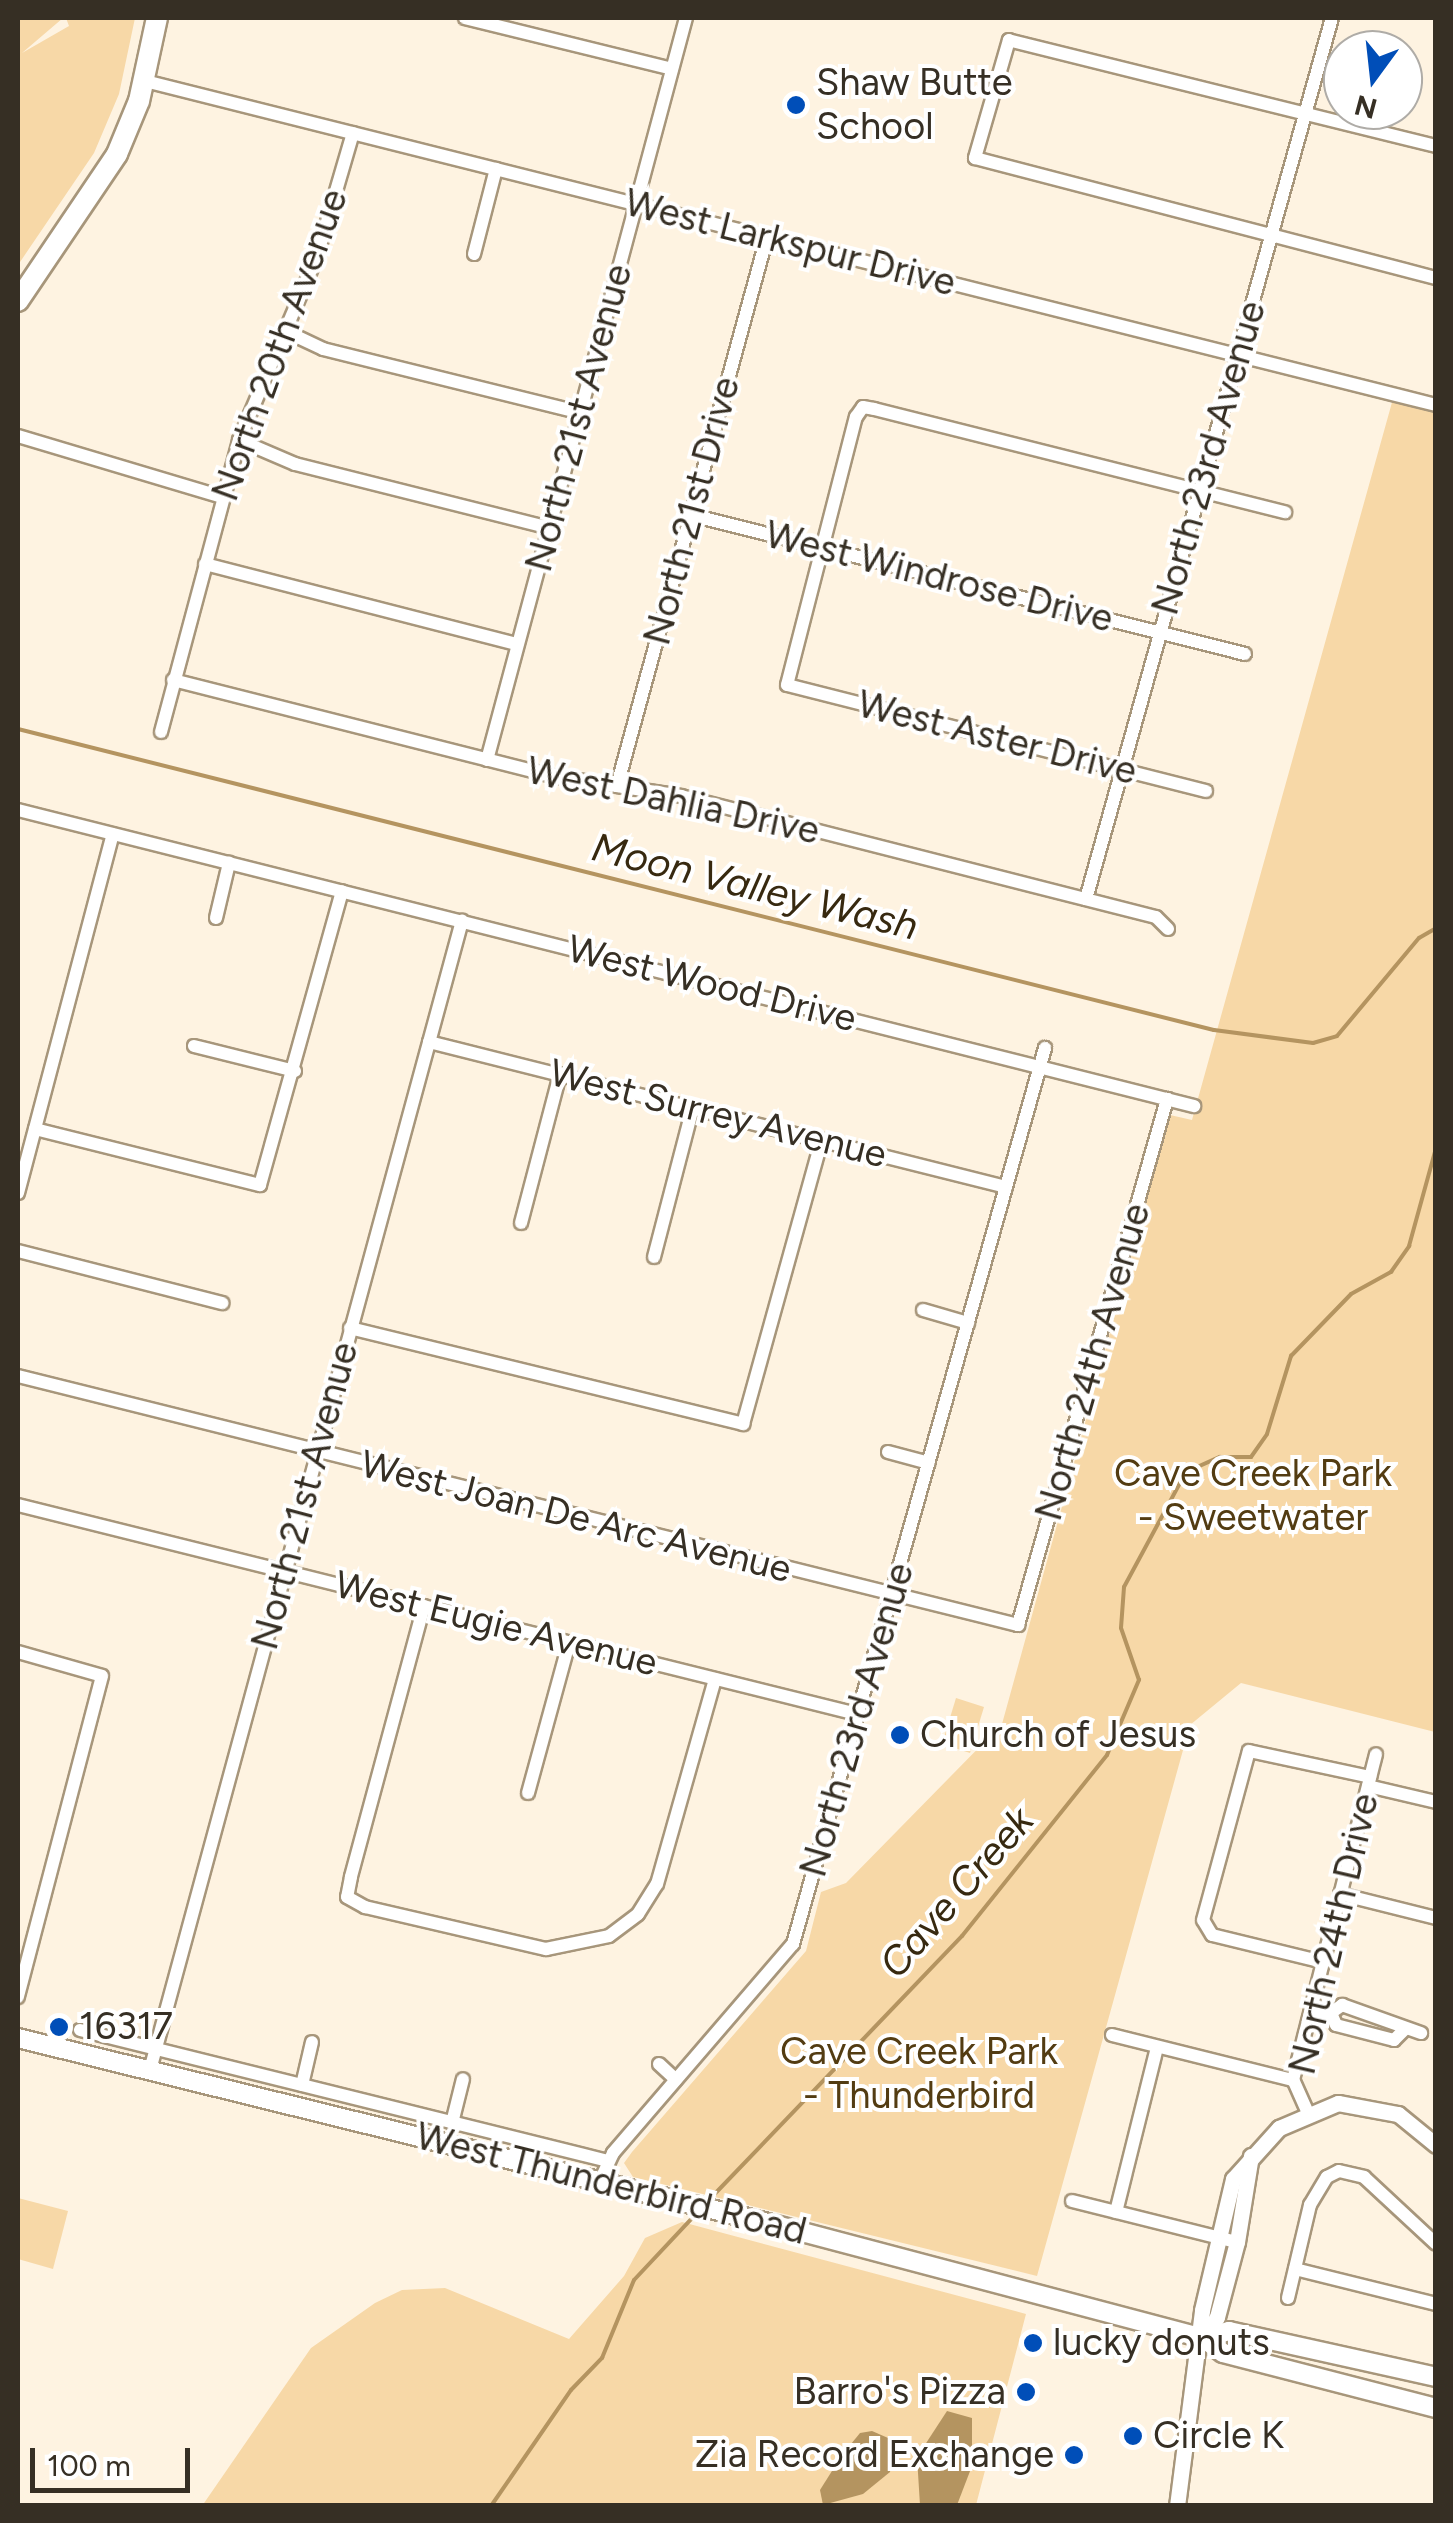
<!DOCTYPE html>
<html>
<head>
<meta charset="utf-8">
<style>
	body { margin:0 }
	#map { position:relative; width:1453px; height:2523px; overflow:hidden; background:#fef3e1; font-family:Figtree,sans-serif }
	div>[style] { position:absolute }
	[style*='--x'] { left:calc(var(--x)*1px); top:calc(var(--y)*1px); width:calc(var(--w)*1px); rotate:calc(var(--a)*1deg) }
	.green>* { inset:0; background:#f7d8a7 }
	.water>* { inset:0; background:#b49460 }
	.stream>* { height:4px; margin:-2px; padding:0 2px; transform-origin:2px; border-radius:2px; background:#b49460 }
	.roads { filter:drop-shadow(2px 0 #a7967b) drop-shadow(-2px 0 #a7967b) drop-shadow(0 2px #a7967b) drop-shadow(0 -2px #a7967b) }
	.minor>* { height:12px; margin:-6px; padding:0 6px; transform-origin:6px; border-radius:6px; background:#fff }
	.tertiary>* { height:15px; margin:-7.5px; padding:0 7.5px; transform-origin:7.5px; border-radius:7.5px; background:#fff }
	.secondary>* { height:18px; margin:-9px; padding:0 9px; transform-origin:9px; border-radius:9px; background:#fff }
	.primary>* { height:20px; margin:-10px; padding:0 10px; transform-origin:10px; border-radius:10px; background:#fff }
	.dots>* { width:28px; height:28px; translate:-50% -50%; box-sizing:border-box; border:5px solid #fff; border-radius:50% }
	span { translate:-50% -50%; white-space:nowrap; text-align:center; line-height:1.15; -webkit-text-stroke:8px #fff; paint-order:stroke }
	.poi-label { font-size:38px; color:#362f24 }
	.left { translate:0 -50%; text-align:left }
	.right { translate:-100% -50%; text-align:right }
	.street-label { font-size:38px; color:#362f24 }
	.park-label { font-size:38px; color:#533c12 }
	.water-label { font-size:40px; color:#372910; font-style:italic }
	.frame { position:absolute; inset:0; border:20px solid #362f24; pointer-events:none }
	.north { position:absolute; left:1323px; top:30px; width:100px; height:100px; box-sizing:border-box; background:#fff; border:2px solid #afaca7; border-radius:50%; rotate:195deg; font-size:28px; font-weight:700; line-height:40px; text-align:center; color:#362f24 }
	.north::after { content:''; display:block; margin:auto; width:35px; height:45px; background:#004eb8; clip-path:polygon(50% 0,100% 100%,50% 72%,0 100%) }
	.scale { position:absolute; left:30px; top:2448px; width:160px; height:45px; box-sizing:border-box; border:5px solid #362f24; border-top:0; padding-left:12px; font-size:30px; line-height:35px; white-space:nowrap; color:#362f24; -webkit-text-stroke:8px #fff; paint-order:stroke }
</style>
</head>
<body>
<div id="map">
	<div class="green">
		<i style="clip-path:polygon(18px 18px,63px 18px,22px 53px,69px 26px,66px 18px,135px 18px,119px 94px,94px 153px,18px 265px)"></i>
		<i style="clip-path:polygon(1396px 388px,1435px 399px,1435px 1732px,1241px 1683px,1190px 1725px,1037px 2276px,633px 2177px,624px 2163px,632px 2152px,806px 1951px,821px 1892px,846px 1883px,1002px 1724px,1170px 1115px,1192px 1120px)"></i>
		<i style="clip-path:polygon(956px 1698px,984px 1707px,970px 1753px,942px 1744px)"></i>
		<i style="clip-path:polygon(18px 2198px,68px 2211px,53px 2269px,18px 2259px)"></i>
		<i style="clip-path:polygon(682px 2222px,1026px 2314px,976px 2505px,202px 2506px,311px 2348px,375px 2303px,402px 2290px,445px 2288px,569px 2339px,624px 2276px,645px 2238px)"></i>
	</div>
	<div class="water">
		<i style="clip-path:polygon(947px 2411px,972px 2418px,972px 2466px,957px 2505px,920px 2505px,917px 2457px)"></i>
		<i style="clip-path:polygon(872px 2431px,895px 2441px,890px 2472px,863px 2494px,823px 2505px,820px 2490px,842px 2455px,860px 2433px)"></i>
	</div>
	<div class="stream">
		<i style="--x:18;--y:729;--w:1233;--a:14.13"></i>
		<i style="--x:1214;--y:1030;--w:100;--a:7.5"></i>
		<i style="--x:1313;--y:1043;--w:25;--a:-16"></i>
		<i style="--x:1337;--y:1036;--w:128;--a:-50.1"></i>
		<i style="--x:1419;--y:938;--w:20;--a:-30"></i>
		<i style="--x:706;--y:2203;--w:370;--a:-46.2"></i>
		<i style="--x:962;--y:1936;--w:232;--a:-51.3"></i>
		<i style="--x:1107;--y:1755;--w:82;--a:-66.9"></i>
		<i style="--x:1139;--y:1680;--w:55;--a:-109.1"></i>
		<i style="--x:1121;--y:1628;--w:41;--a:-85.8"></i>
		<i style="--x:1124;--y:1587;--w:131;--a:-61.7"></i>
		<i style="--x:1186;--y:1472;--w:37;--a:-24"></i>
		<i style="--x:1220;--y:1457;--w:31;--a:0"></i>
		<i style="--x:1251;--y:1457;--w:28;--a:-55"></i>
		<i style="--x:1267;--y:1434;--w:82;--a:-72.9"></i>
		<i style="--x:1291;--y:1356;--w:86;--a:-45.9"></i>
		<i style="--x:1351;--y:1294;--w:46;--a:-28.8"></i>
		<i style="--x:1391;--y:1272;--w:32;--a:-55"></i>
		<i style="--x:1409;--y:1246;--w:102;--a:-74.6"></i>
		<i style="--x:491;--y:2506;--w:141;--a:-55.4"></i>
		<i style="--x:571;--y:2390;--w:45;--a:-45.9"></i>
		<i style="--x:602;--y:2358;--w:84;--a:-67.7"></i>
		<i style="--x:634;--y:2280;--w:91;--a:-46.8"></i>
	</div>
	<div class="roads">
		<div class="minor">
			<i style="--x:465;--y:18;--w:213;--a:13.8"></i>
			<i style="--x:145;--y:81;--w:1331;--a:14.09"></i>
			<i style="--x:1436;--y:146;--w:440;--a:-166.1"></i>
			<i style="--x:1009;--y:40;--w:123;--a:106.1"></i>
			<i style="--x:975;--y:158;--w:476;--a:14.6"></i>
			<i style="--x:474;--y:254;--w:88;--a:-75.5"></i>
			<i style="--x:285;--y:331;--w:42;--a:25.3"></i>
			<i style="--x:323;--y:349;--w:266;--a:13.9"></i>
			<i style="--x:18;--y:436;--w:214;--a:16.6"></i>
			<i style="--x:239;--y:440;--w:61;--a:23.2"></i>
			<i style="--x:295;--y:464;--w:262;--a:14.1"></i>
			<i style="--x:691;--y:515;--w:571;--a:14.08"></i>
			<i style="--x:205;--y:564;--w:322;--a:14.4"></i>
			<i style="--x:173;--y:680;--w:391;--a:14.2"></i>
			<i style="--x:552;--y:776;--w:131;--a:8.8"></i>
			<i style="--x:681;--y:796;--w:490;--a:14.3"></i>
			<i style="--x:1156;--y:917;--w:17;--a:45"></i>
			<i style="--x:161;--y:732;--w:302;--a:-75"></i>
			<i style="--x:239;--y:440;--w:200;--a:-67"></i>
			<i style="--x:317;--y:256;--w:128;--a:-73.7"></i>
			<i style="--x:487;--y:760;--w:768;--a:-74.99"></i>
			<i style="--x:617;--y:786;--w:569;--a:-74.72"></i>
			<i style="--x:1206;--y:791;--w:432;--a:-165.8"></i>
			<i style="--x:787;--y:685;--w:277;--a:-75.6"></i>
			<i style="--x:856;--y:417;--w:12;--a:-55"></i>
			<i style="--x:863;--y:407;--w:11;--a:10"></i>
			<i style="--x:874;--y:409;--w:424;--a:14.1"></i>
			<i style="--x:18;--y:810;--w:1213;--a:14.13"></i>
			<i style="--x:1086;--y:899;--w:915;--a:-74.4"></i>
			<i style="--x:216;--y:918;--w:57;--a:-76.7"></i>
			<i style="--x:429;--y:1042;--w:595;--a:14.11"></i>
			<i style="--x:194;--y:1046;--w:104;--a:13.9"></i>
			<i style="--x:35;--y:1129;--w:232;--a:14"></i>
			<i style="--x:260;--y:1185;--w:305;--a:-74.4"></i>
			<i style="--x:18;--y:1193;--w:371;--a:-75.2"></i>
			<i style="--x:521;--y:1223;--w:154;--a:-75.3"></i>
			<i style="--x:18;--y:1251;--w:211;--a:14.3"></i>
			<i style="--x:654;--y:1257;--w:155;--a:-75.4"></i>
			<i style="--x:923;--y:1310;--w:47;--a:16.1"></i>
			<i style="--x:350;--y:1328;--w:405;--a:13.7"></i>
			<i style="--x:743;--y:1424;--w:295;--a:-74.5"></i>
			<i style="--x:18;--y:1376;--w:1031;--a:13.98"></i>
			<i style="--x:1018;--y:1625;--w:547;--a:-74.18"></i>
			<i style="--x:888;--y:1452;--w:42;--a:15"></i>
			<i style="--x:18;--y:1505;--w:865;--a:13.99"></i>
			<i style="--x:424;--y:1606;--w:281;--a:105.1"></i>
			<i style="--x:351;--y:1877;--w:20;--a:101"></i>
			<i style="--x:347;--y:1897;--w:21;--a:29"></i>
			<i style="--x:365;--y:1907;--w:186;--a:13.1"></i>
			<i style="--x:546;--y:1949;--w:64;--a:-11.7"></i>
			<i style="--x:609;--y:1936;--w:36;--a:-37"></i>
			<i style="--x:638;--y:1914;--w:36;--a:-58"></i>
			<i style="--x:657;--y:1884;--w:213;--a:-74.2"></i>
			<i style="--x:18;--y:1652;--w:87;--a:15.9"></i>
			<i style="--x:102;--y:1676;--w:332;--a:104.7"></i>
			<i style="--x:1368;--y:1786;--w:70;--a:13.2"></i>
			<i style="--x:528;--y:1793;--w:156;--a:-74.7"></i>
			<i style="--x:1340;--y:1894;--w:99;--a:14"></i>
			<i style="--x:1323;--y:1962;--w:114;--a:-166.3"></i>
			<i style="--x:1212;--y:1935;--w:17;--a:-121"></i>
			<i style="--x:1203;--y:1920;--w:175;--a:-74.8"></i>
			<i style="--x:1249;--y:1751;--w:124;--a:12.1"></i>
			<i style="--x:1311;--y:2009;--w:20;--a:11"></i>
			<i style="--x:1331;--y:2013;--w:14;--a:-36"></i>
			<i style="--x:1342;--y:2005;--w:84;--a:19.5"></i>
			<i style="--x:1331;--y:2013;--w:13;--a:67"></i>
			<i style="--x:1336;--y:2025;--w:60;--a:14.5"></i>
			<i style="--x:1394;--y:2040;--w:16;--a:-45"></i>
			<i style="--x:80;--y:2030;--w:544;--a:13.93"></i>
			<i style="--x:1112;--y:2035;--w:187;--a:14"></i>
			<i style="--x:659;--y:2064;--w:23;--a:43"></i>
			<i style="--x:150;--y:2070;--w:1191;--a:-74.81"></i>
			<i style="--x:302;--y:2085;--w:44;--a:-76.9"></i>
			<i style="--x:1308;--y:2113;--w:36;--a:-114"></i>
			<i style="--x:1293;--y:2080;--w:336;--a:-75.7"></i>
			<i style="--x:452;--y:2123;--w:45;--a:-76"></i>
			<i style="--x:600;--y:2181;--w:31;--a:-65"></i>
			<i style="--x:613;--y:2153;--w:276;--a:-49.3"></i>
			<i style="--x:793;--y:1944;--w:931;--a:-74.29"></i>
			<i style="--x:1072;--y:2201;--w:170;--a:14"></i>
			<i style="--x:1116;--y:2212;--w:170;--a:-76"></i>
			<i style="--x:1295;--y:2269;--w:145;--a:13.9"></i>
			<i style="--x:1288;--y:2298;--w:96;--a:-76.7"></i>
			<i style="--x:1310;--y:2205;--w:33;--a:-59"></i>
			<i style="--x:1327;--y:2177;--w:13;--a:-27"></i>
			<i style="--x:1339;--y:2171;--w:26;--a:13"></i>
			<i style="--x:1364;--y:2177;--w:98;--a:42.9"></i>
		</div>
		<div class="tertiary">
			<i style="--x:1203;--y:2338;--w:25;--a:-56"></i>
			<i style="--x:1217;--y:2317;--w:78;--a:-75.1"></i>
			<i style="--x:1237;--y:2242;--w:87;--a:-80.8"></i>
			<i style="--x:1177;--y:2506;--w:198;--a:-82.7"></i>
			<i style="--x:1202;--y:2310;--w:135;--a:-76.7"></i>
			<i style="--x:1233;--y:2179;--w:69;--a:-48"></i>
			<i style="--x:1279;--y:2128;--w:64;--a:-23"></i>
			<i style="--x:1338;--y:2103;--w:61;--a:10.4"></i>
			<i style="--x:1398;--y:2114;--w:49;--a:39.2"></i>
		</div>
		<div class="secondary">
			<i style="--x:18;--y:2038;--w:777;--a:13.86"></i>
			<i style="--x:772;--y:2224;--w:446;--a:14.8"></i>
			<i style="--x:1203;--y:2338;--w:25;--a:37"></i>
			<i style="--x:1223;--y:2353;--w:220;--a:14.5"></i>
			<i style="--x:1203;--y:2338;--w:27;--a:-15"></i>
			<i style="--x:1229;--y:2331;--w:212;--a:12.5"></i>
		</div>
		<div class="primary">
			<i style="--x:18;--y:301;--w:177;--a:-56"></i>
			<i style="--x:117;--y:154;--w:57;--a:-67.5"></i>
			<i style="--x:139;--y:101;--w:85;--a:-77.8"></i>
		</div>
	</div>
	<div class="dots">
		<i style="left:796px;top:105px;background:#004eb8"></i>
		<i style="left:900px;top:1735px;background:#004eb8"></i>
		<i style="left:59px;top:2027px;background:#004eb8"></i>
		<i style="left:1033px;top:2343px;background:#004eb8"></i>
		<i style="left:1026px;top:2392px;background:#004eb8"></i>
		<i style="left:1133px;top:2436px;background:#004eb8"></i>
		<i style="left:1074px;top:2455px;background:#004eb8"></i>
	</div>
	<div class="poi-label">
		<span class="left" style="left:816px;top:105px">Shaw Butte<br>School</span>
		<span class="left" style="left:920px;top:1735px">Church of Jesus</span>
		<span class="left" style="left:79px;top:2027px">16317</span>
		<span class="left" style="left:1053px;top:2343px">lucky donuts</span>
		<span class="right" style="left:1006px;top:2392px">Barro's Pizza</span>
		<span class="left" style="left:1153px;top:2436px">Circle K</span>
		<span class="right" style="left:1054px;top:2455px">Zia Record Exchange</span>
	</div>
	<div class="street-label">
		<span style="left:790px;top:243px;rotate:14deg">West Larkspur Drive</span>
		<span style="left:280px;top:345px;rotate:-70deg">North 20th Avenue</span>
		<span style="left:579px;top:418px;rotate:-75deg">North 21st Avenue</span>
		<span style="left:1209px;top:458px;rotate:-74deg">North 23rd Avenue</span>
		<span style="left:692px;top:511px;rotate:-75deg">North 21st Drive</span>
		<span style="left:939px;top:577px;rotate:14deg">West Windrose Drive</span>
		<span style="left:997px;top:738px;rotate:14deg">West Aster Drive</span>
		<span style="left:673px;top:801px;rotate:12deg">West Dahlia Drive</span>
		<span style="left:712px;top:984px;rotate:14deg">West Wood Drive</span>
		<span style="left:718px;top:1114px;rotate:14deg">West Surrey Avenue</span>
		<span style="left:1093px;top:1362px;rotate:-74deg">North 24th Avenue</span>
		<span style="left:305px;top:1496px;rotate:-75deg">North 21st Avenue</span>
		<span style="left:576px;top:1517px;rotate:14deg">West Joan De Arc Avenue</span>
		<span style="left:496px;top:1624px;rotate:14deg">West Eugie Avenue</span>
		<span style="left:857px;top:1720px;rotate:-74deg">North 23rd Avenue</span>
		<span style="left:1334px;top:1934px;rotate:-77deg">North 24th Drive</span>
		<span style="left:611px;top:2184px;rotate:14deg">West Thunderbird Road</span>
	</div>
	<div class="park-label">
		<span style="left:1253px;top:1496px">Cave Creek Park<br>- Sweetwater</span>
		<span style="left:919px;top:2074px">Cave Creek Park<br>- Thunderbird</span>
	</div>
	<div class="water-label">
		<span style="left:755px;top:886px;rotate:14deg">Moon Valley Wash</span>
		<span style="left:956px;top:1892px;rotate:-49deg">Cave Creek</span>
	</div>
	<div class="frame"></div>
	<div class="north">N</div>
	<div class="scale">100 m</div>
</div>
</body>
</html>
